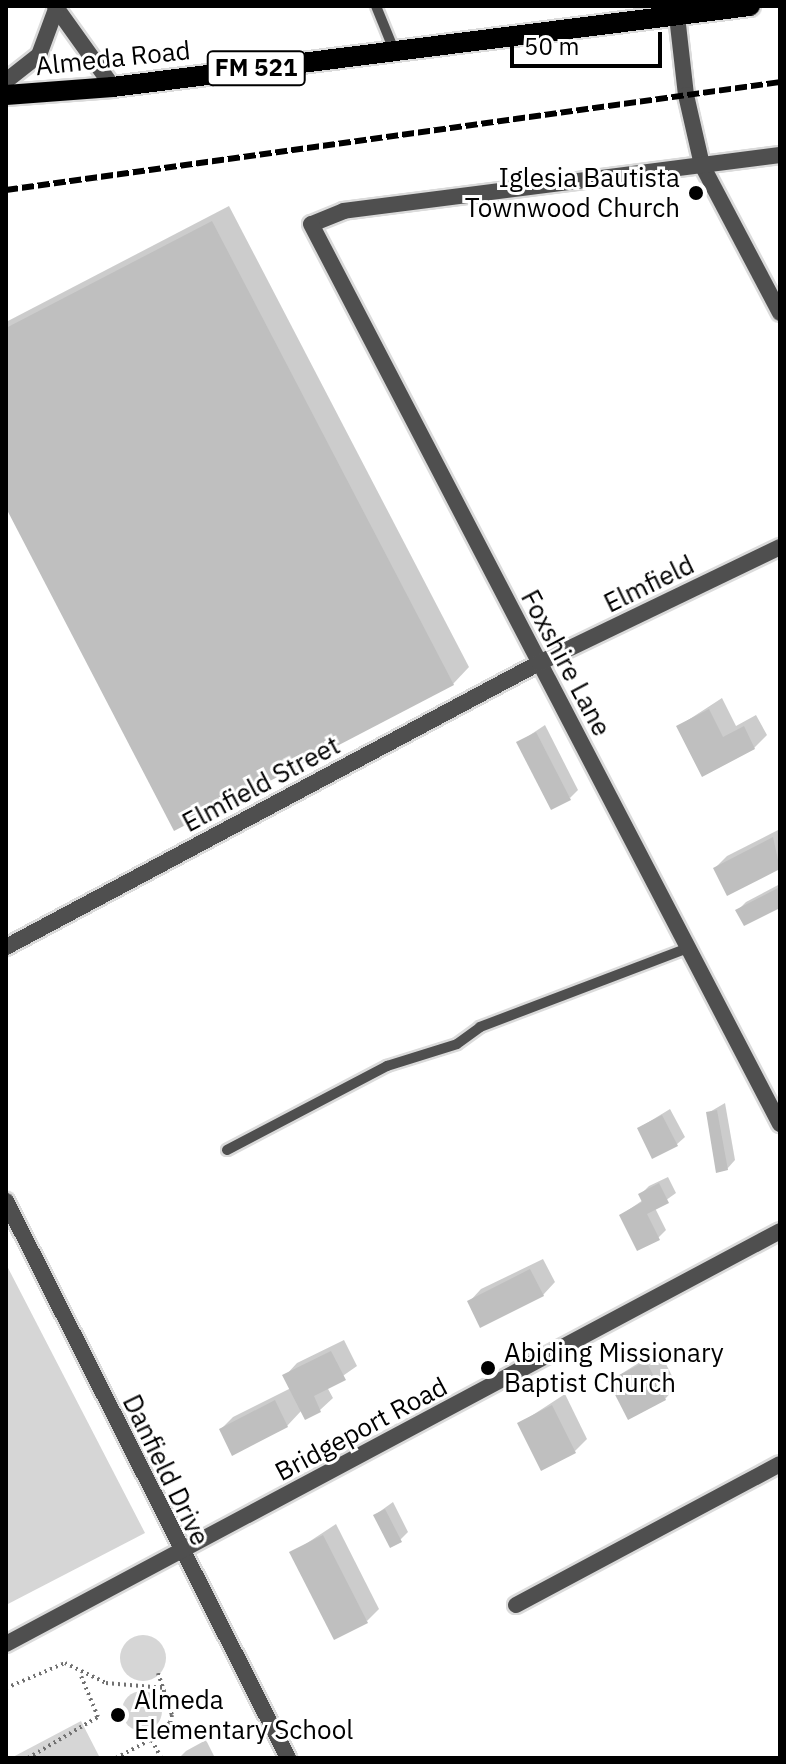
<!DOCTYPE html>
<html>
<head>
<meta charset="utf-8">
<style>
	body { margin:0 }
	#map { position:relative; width:786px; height:1764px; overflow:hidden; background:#fff; font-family:"IBM Plex Sans",sans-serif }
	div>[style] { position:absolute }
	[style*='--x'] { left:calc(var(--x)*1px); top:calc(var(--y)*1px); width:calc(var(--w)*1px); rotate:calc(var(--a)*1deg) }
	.green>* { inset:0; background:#d6d6d6 }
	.round { border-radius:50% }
	.shadow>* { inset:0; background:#0003 }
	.building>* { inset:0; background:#bfbfbf }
	.path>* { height:4px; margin-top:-2px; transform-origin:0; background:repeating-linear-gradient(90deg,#717171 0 2px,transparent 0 6px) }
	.roads { filter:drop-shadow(2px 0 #dbdbdb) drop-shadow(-2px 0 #dbdbdb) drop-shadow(0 2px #dbdbdb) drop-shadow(0 -2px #dbdbdb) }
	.service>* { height:10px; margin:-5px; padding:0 5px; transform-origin:5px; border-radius:5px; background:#4f4f4f }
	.minor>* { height:16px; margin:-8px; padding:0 8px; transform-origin:8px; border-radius:8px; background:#4f4f4f }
	.primary>* { height:20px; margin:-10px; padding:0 10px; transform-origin:10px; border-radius:10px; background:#000 }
	.rail>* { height:6px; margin-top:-3px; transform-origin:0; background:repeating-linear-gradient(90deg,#000 0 12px,transparent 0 16px) }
	.dots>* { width:22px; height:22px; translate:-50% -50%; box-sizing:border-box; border:4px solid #fff; border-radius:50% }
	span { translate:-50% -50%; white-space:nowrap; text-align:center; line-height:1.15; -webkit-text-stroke:6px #fff; paint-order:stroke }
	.shield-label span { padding:2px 6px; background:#fff; border:2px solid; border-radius:6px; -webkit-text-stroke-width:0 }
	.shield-label { font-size:24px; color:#000; font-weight:700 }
	.street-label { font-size:26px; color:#000 }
	.poi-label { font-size:26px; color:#000 }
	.right { translate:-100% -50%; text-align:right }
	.left { translate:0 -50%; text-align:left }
	.frame { position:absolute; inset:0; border:8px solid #000; pointer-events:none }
	.scale { position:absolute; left:510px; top:32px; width:152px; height:36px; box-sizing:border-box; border:4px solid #000; border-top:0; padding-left:10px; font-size:24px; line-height:28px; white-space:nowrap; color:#000; -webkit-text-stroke:6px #fff; paint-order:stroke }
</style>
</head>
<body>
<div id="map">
	<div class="green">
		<i style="clip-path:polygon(6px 1264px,145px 1533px,6px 1605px)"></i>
		<i class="round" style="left:120px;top:1635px;width:46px;height:46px"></i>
		<i class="round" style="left:122px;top:1691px;width:40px;height:40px"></i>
		<i style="clip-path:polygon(81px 1721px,100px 1758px,11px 1758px)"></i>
	</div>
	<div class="shadow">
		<i style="clip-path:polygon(229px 206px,469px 667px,453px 684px,6px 504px,6px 322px)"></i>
		<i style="clip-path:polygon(722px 698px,736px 726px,756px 715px,767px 735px,754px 748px,679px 726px)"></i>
		<i style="clip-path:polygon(545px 725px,578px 790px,570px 798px,518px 743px)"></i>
		<i style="clip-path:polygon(780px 829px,780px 867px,728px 893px,715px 868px,727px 856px)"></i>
		<i style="clip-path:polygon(780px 884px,780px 906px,738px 910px,746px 902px)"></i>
		<i style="clip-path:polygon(725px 1103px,735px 1160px,727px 1169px,708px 1113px)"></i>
		<i style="clip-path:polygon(670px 1109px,685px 1137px,676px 1145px,639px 1128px)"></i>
		<i style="clip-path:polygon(668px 1177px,676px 1193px,655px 1208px,666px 1230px,658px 1238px,621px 1215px,643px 1200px,641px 1194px,649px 1186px)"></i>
		<i style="clip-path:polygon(543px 1259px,555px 1282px,543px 1295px,469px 1302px,481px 1289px)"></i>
		<i style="clip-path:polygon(344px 1340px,357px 1366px,327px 1387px,333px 1398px,320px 1410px,306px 1417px,302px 1410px,287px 1426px,221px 1429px,233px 1417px,291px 1388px,285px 1376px,297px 1363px)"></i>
		<i style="clip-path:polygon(659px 1350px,677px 1386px,665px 1399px,610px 1381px)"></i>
		<i style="clip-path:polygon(565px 1394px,587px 1439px,575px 1451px,519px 1424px)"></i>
		<i style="clip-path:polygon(393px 1502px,408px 1532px,400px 1540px,375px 1515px)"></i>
		<i style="clip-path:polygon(336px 1524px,379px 1609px,367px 1621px,292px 1553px)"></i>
		<i style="clip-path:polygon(206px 1740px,215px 1758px,179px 1758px,186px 1751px)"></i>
	</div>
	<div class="building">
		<i style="clip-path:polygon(212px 221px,454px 685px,174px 831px,6px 508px,6px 328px)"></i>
		<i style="clip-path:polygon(709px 709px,723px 737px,744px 726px,755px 749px,702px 777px,676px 726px)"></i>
		<i style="clip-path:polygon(536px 732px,571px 800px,551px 810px,516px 742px)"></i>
		<i style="clip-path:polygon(773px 837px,780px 869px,727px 896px,713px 868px)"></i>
		<i style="clip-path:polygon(780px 887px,780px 908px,744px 926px,735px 910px)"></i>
		<i style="clip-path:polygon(717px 1110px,728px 1170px,716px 1173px,706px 1112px)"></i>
		<i style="clip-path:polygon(662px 1115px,678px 1146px,652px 1159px,637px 1128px)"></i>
		<i style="clip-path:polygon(659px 1183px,669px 1203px,647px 1214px,660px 1240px,637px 1251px,619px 1215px,642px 1202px,638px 1194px)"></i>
		<i style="clip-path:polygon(530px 1269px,544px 1296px,480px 1328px,467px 1301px)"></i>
		<i style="clip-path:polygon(331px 1351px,346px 1380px,314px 1396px,321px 1412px,305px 1420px,282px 1375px)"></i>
		<i style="clip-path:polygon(646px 1361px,666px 1400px,628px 1420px,608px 1381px)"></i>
		<i style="clip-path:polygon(275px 1400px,288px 1427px,232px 1456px,219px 1429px)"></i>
		<i style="clip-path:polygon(552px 1405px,576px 1453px,541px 1471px,517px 1423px)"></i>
		<i style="clip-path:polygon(385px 1509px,402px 1542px,390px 1548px,373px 1515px)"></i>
		<i style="clip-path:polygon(323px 1535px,368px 1623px,334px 1640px,289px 1552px)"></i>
	</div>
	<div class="path">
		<i style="--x:158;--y:1673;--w:44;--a:71.6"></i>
		<i style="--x:172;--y:1715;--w:8;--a:104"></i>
		<i style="--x:170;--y:1723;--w:24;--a:150"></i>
		<i style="--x:149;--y:1735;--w:26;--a:62"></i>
		<i style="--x:6;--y:1688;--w:64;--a:-23"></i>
		<i style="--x:65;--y:1663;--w:46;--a:26"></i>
		<i style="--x:106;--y:1683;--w:59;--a:4.8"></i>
		<i style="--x:28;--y:1758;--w:81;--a:-30.4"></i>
		<i style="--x:98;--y:1717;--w:44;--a:-112.5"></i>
		<i style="--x:116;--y:1758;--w:40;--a:-28"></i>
	</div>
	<div class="roads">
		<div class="service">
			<i style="--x:376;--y:6;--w:48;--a:67.8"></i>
			<i style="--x:227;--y:1150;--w:181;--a:-27.7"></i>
			<i style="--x:387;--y:1066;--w:73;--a:-17.4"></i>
			<i style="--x:457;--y:1044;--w:29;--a:-36"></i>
			<i style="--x:480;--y:1027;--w:222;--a:-20.8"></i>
		</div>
		<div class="minor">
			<i style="--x:55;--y:6;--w:100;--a:54.4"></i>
			<i style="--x:677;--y:16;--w:80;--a:83.5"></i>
			<i style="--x:686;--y:95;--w:72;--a:77.1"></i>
			<i style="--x:702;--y:165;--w:167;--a:62.2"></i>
			<i style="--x:6;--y:81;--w:42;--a:-38.2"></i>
			<i style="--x:39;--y:55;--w:49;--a:-69.7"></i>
			<i style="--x:780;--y:155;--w:440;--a:172.7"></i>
			<i style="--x:344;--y:211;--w:35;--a:158"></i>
			<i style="--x:311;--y:224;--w:1015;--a:62.48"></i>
			<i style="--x:6;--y:947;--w:604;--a:-28.05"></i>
			<i style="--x:539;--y:663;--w:267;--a:-25.7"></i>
			<i style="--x:6;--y:1201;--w:624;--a:63.15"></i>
			<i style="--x:516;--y:1605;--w:299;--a:-28.1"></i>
			<i style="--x:6;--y:1644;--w:877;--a:-28.08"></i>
		</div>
		<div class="primary">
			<i style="--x:6;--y:95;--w:107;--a:-4.3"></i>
			<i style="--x:113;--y:87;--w:642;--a:-7.25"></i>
		</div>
	</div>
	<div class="rail">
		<i style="--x:6;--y:190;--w:781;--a:-7.94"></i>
	</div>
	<div class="dots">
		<i style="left:696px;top:193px;background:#000"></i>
		<i style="left:488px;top:1368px;background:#000"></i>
		<i style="left:118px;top:1715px;background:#000"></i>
	</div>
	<div class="shield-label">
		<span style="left:256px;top:68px">FM 521</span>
	</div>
	<div class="street-label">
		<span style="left:113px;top:58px;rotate:-6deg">Almeda Road</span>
		<span style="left:649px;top:584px;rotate:-26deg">Elmfield</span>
		<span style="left:566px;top:663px;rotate:62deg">Foxshire Lane</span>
		<span style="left:261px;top:784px;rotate:-28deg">Elmfield Street</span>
		<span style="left:361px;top:1429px;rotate:-28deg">Bridgeport Road</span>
		<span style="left:166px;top:1470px;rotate:64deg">Danfield Drive</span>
	</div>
	<div class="poi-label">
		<span class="right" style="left:680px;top:193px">Iglesia Bautista<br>Townwood Church</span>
		<span class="left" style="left:504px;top:1368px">Abiding Missionary<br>Baptist Church</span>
		<span class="left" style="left:134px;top:1715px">Almeda<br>Elementary School</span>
	</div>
	<div class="frame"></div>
	<div class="scale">50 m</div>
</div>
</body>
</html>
